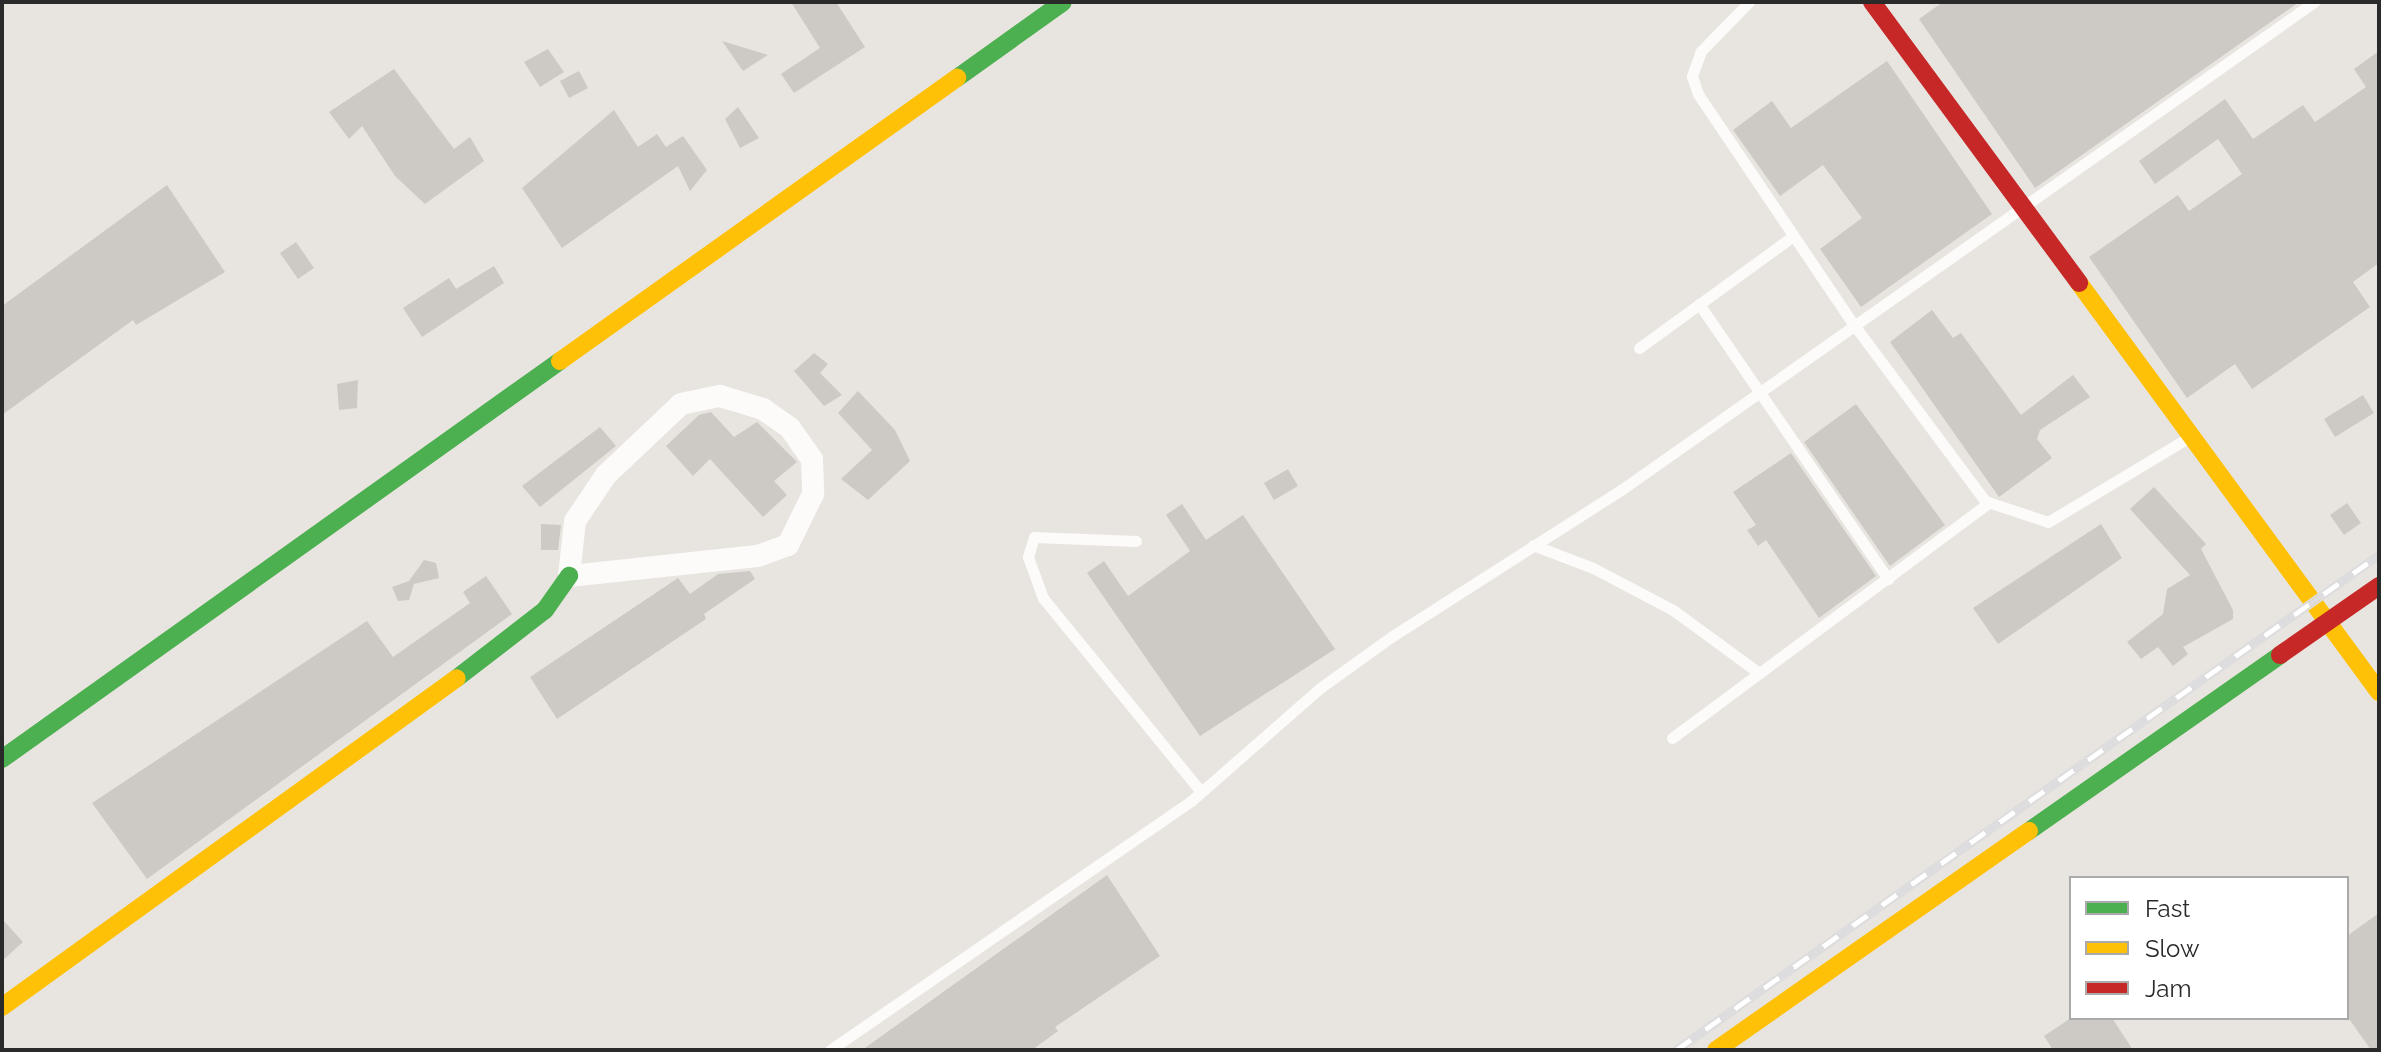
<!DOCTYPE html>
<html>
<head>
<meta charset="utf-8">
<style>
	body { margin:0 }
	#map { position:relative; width:2381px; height:1052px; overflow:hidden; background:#e8e4df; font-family:Raleway,sans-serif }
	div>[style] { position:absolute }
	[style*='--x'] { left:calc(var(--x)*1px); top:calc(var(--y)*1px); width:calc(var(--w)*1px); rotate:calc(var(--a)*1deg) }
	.building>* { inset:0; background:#cdcac6 }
	.lane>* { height:11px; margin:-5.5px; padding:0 5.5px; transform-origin:5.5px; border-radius:5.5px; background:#fcfbfa }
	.street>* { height:22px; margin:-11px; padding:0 11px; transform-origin:11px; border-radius:11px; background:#fcfbfa }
	.fast>* { height:18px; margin:-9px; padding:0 9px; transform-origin:9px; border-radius:9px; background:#4caf50 }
	.slow>* { height:18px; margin:-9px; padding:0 9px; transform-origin:9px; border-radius:9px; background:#ffc107 }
	.jam>* { height:18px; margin:-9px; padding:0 9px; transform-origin:9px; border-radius:9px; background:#c62828 }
	.rail>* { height:9px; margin-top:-4.5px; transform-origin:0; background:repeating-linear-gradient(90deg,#fff 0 18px,#dddcde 0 36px); box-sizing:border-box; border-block:2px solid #dddcde }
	span { translate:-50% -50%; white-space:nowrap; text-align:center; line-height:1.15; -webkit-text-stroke:6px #fff; paint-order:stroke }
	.frame { position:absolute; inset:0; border:4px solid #2a2a2a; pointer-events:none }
	.legend { position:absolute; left:2069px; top:876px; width:280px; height:144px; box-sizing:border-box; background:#fff; border:2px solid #aaa; margin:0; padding:10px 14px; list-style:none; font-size:24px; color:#2a2a2a }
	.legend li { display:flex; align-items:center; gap:16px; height:40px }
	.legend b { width:40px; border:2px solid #aaa }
</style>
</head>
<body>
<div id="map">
	<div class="building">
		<i style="clip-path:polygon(791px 2px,836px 2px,865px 47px,794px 93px,781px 74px,820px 48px)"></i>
		<i style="clip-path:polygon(1943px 2px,2299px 2px,2035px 188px,1919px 19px)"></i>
		<i style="clip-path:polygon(722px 41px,768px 55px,743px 71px)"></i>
		<i style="clip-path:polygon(548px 49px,564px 72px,540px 87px,524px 62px)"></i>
		<i style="clip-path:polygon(2379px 51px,2379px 263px,2353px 282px,2370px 307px,2252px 389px,2235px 364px,2187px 398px,2089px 257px,2178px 195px,2189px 211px,2242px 174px,2218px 139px,2155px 184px,2139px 161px,2225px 99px,2253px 139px,2303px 105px,2315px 122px,2366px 87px,2354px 69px)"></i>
		<i style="clip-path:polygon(1887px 61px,1992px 214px,1861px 307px,1820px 249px,1862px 218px,1823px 165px,1780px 196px,1733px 130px,1772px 101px,1791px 128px)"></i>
		<i style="clip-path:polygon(394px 69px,454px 149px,470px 137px,484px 161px,425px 204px,395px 176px,362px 126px,349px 139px,329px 112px)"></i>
		<i style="clip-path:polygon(579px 71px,588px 88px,569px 98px,560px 81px)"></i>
		<i style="clip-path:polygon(738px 107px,759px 138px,740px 148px,725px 119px)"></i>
		<i style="clip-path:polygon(614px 110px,638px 147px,657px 134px,666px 147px,683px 136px,707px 170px,690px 191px,678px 166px,562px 248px,522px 188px)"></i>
		<i style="clip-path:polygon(167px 185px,225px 272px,136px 325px,133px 320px,2px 415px,2px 306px)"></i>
		<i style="clip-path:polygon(296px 242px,314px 268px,298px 279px,280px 253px)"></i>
		<i style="clip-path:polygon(494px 266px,504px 283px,422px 337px,403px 308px,449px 278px,456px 289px)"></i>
		<i style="clip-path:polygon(1932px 310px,1953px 338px,1961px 333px,2021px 415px,2073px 375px,2090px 397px,2040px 430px,2037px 439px,2052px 458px,1999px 497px,1890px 342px)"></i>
		<i style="clip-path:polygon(814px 353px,828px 364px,820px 373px,842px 395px,824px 406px,794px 371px)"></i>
		<i style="clip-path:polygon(358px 380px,357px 408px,339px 410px,337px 384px)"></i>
		<i style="clip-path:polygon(858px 391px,895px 430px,910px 461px,868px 500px,841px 479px,872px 450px,838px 413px)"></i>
		<i style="clip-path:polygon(2363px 395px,2374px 413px,2335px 437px,2324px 419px)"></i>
		<i style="clip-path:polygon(1856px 404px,1945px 525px,1890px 566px,1804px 442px)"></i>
		<i style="clip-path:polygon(711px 412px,734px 437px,757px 422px,797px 462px,774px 481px,787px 495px,763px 517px,710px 459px,693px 476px,666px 446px,699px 415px)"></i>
		<i style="clip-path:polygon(600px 427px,616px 446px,540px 507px,522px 486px)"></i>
		<i style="clip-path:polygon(1791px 453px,1876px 576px,1819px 618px,1766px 540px,1758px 546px,1747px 530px,1756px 525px,1733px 492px)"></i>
		<i style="clip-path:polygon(1288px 469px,1298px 486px,1274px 500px,1264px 483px)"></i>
		<i style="clip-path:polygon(2154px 487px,2206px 544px,2201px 549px,2233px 610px,2233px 619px,2183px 647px,2188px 654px,2173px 666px,2158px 647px,2141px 659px,2127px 642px,2163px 614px,2167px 589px,2190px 575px,2130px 509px)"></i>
		<i style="clip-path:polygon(2347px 503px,2361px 523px,2344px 535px,2330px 515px)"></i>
		<i style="clip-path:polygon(1182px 504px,1206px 540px,1243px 515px,1335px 649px,1200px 736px,1087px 573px,1104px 561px,1128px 596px,1190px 551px,1166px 515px)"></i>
		<i style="clip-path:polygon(541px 524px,561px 525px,558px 550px,541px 550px)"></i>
		<i style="clip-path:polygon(2101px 524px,2122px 558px,1998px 644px,1973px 608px)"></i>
		<i style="clip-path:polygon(424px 560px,436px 563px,439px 578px,414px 584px,409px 600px,398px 601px,392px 587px,409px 581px)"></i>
		<i style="clip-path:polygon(750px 571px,755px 579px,704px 614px,706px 619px,557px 719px,530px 677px,678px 578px,690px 594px,718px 574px)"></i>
		<i style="clip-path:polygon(486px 576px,512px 614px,147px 879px,92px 803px,367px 621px,393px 657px,470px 603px,463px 592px)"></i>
		<i style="clip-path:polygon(1107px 875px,1160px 956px,1055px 1027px,1058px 1031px,1032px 1050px,862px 1050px)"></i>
		<i style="clip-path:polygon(2379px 913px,2379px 1050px,2371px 1050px,2347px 1016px,2347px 936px)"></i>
		<i style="clip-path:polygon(2px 919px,23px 942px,2px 961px)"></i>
		<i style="clip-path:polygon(2071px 1018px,2112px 1018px,2133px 1050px,2053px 1050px,2044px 1036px)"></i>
	</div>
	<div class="lane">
		<i style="--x:1749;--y:2;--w:69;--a:134.4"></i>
		<i style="--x:1701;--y:51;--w:27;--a:110"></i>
		<i style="--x:1692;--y:76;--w:19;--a:72"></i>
		<i style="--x:1698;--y:94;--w:279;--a:56"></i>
		<i style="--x:1854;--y:325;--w:219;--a:53.3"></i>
		<i style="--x:1985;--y:501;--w:66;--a:18.4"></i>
		<i style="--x:2048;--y:522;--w:163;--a:-31"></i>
		<i style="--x:1699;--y:304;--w:334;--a:55.5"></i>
		<i style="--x:1639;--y:348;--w:190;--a:-36"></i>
		<i style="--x:1136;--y:541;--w:102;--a:-177.8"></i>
		<i style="--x:1034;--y:537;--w:21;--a:107"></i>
		<i style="--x:1028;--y:557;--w:44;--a:69.9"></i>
		<i style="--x:1043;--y:598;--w:250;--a:50.8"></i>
		<i style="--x:1533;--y:545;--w:64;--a:21"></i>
		<i style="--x:1593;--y:568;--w:90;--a:27.7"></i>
		<i style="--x:1673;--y:610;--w:107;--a:36.2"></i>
		<i style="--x:1672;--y:738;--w:395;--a:-36.6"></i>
		<i style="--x:830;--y:1050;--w:439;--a:-34.6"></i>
		<i style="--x:1191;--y:801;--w:171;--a:-41.2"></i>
		<i style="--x:1320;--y:688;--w:87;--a:-35.7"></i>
		<i style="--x:1391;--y:637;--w:273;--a:-32.6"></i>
		<i style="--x:1621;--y:490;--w:848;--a:-35.15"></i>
	</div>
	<div class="street">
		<i style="--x:720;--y:396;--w:45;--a:16.8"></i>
		<i style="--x:763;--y:409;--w:33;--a:35"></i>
		<i style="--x:790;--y:428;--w:38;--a:55"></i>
		<i style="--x:812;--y:459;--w:35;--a:88"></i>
		<i style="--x:813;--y:494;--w:57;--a:116.1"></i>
		<i style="--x:788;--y:545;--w:33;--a:160"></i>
		<i style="--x:757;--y:556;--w:189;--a:173.9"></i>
		<i style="--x:569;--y:576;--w:55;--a:-83.8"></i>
		<i style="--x:575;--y:521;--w:55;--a:-56"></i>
		<i style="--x:606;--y:475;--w:103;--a:-43.4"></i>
		<i style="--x:681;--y:404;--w:40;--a:-12"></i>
	</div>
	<div class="fast">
		<i style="--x:957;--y:78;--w:130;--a:-35.6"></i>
		<i style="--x:457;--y:678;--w:111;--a:-37.7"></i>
		<i style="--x:545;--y:610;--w:42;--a:-54.8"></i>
		<i style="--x:2;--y:759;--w:685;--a:-35.5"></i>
		<i style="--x:2029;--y:831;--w:307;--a:-35"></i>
	</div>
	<div class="slow">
		<i style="--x:2079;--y:283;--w:507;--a:53.74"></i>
		<i style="--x:560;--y:361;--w:488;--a:-35.5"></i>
		<i style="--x:2;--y:1007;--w:561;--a:-35.87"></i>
		<i style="--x:1716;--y:1050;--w:382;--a:-35"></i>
	</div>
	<div class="jam">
		<i style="--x:1872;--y:2;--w:349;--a:53.6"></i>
		<i style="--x:2280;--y:655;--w:121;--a:-34.9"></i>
	</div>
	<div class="rail">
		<i style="--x:1676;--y:1050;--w:860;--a:-35.15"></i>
	</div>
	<div class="frame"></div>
	<ul class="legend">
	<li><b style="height:10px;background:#4caf50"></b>Fast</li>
	<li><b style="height:10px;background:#ffc107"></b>Slow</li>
	<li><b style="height:10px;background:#c62828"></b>Jam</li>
	</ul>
</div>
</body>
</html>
